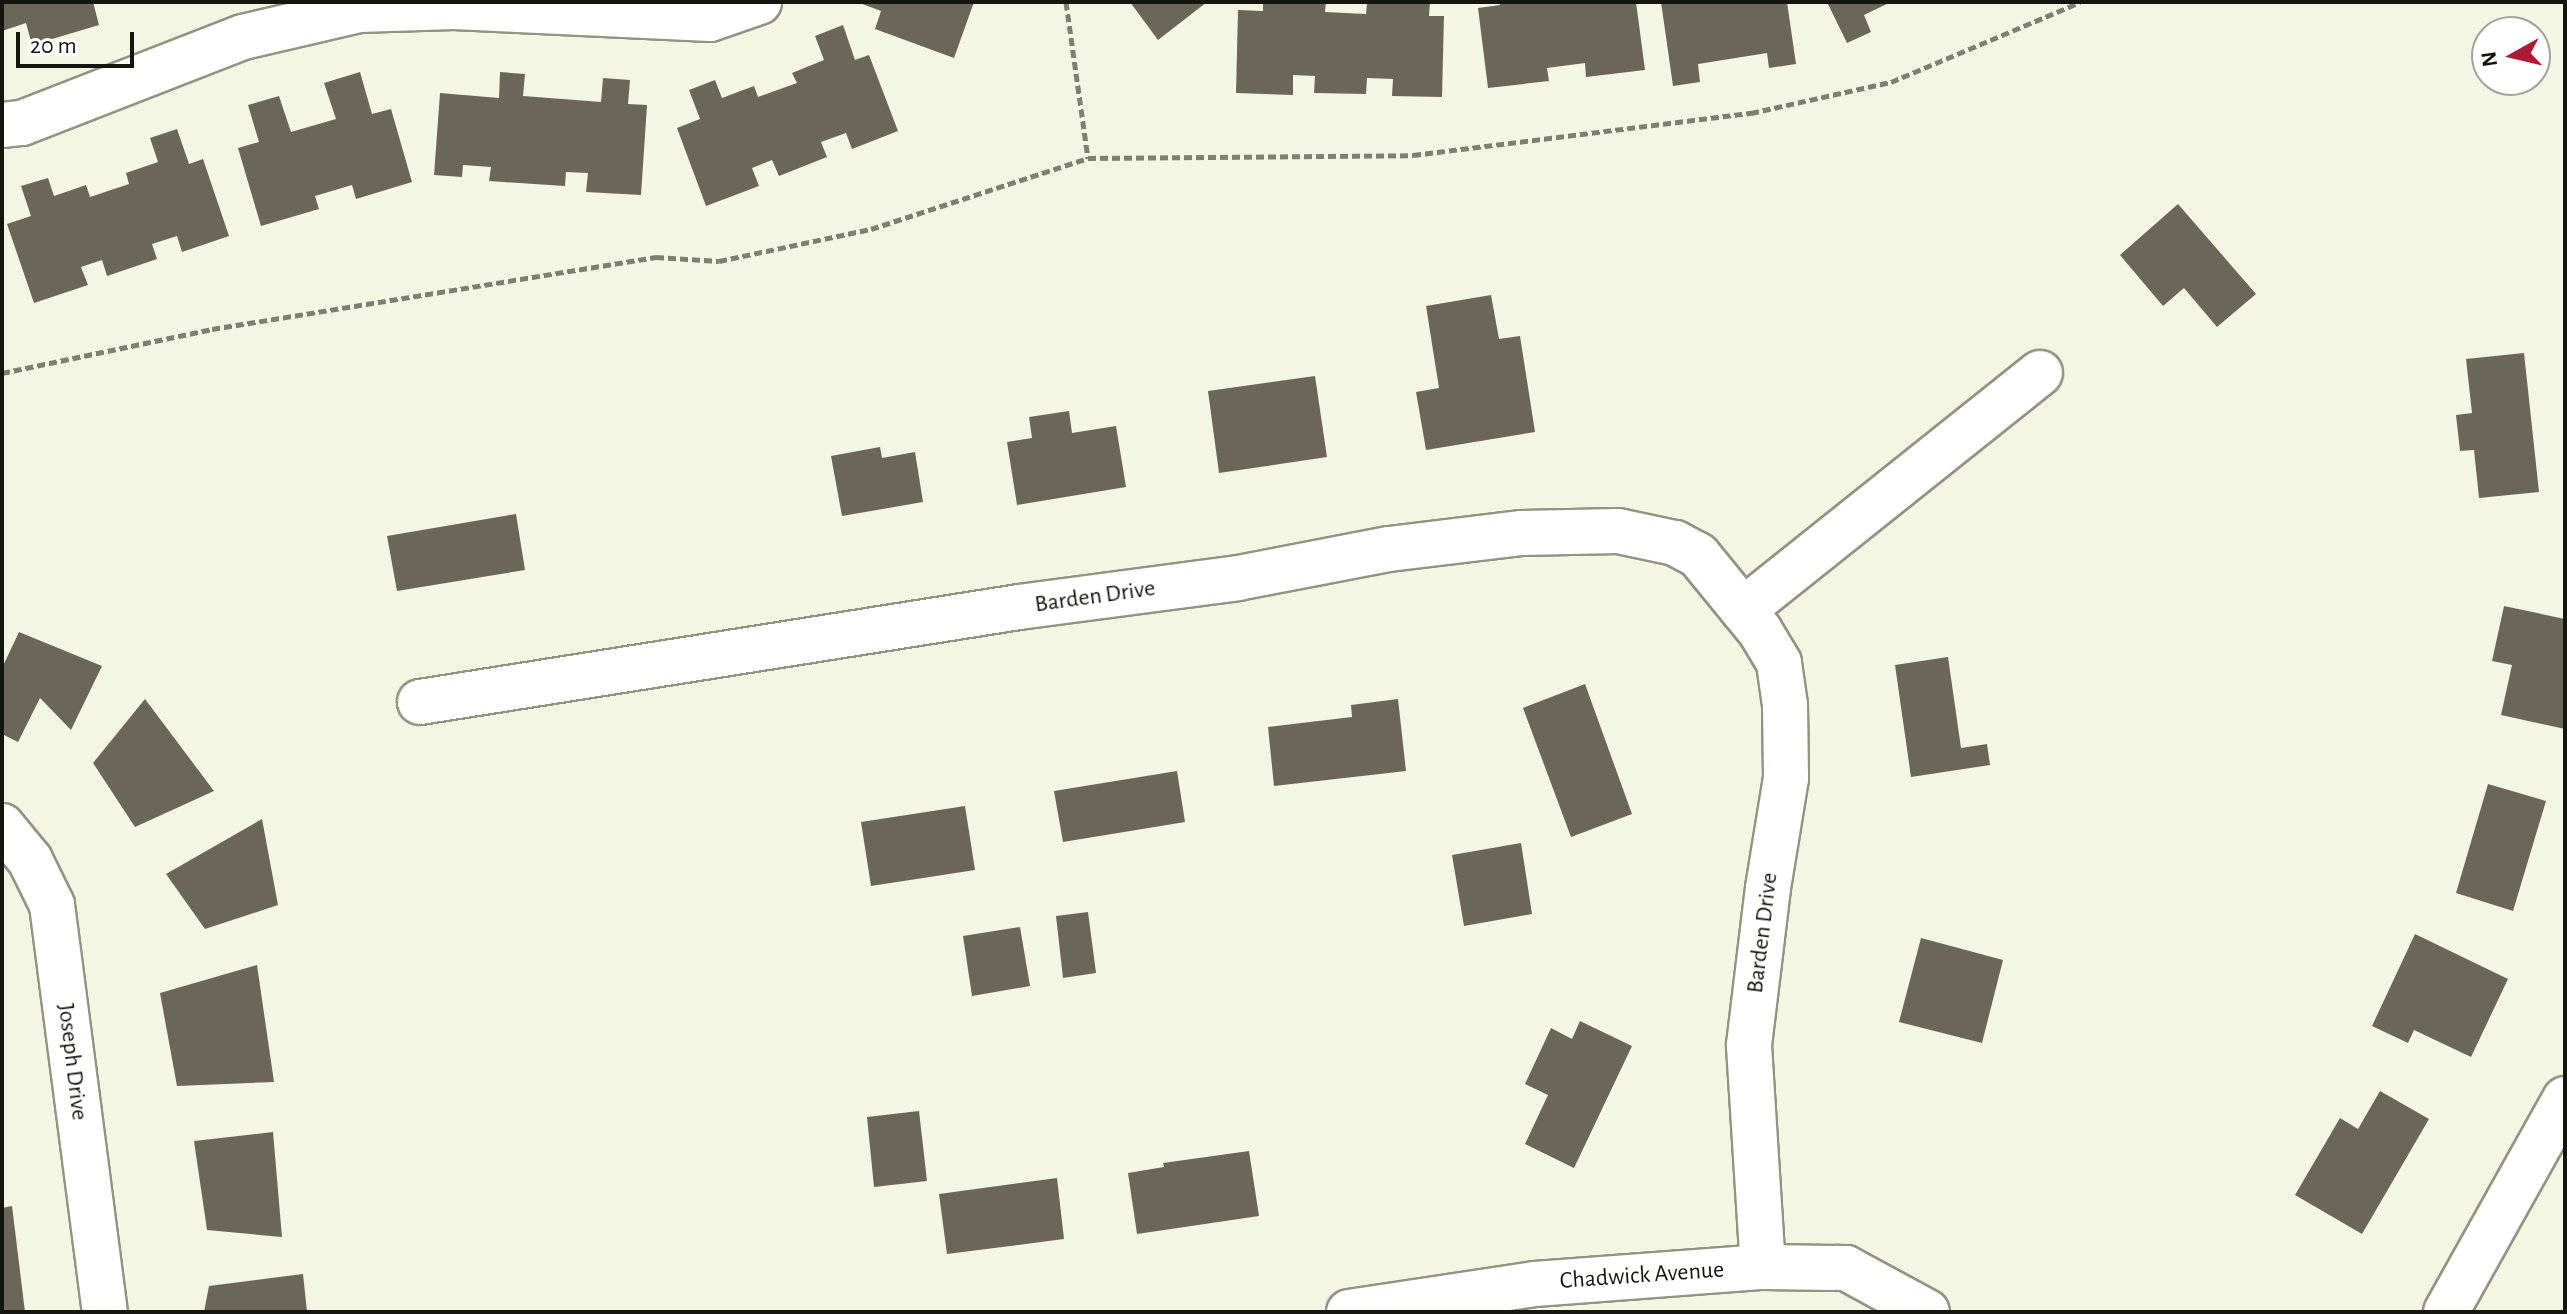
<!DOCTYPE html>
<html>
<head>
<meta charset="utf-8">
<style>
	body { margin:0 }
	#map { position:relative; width:2567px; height:1314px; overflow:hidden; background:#f4f6e4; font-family:"Alegreya Sans",sans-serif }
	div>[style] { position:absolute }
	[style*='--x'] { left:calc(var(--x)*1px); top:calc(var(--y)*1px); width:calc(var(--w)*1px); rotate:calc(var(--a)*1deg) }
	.building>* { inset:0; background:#6b6658 }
	.path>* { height:5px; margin-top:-2.5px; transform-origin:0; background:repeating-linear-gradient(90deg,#7e7f73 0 8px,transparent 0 12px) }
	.roads { filter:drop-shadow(2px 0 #929383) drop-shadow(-2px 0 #929383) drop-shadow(0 2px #929383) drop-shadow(0 -2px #929383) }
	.minor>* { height:44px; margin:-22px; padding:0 22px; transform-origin:22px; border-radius:22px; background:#fff }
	span { translate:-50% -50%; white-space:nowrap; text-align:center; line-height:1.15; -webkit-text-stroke:8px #fff; paint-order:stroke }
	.street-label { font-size:24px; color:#15150f }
	.frame { position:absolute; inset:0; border:4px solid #15150f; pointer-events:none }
	.north { position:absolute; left:2471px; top:16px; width:80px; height:80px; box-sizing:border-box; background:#fff; border:2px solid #a1a19f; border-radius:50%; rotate:262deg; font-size:22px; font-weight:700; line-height:32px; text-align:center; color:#15150f }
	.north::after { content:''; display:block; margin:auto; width:28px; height:36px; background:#ae1a35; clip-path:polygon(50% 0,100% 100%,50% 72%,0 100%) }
	.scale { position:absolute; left:16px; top:32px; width:118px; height:36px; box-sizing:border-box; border:4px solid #15150f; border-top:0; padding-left:10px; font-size:24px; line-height:28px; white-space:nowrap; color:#15150f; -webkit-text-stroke:6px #fff; paint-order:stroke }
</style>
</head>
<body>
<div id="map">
	<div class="building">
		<i style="clip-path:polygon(2px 2px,93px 2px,99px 25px,32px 45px,26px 23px,2px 31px)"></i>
		<i style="clip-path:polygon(857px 2px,974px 2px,954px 58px,875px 29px,881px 11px)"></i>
		<i style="clip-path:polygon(1130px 2px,1207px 2px,1158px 40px)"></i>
		<i style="clip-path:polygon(1263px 2px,1326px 2px,1325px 12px,1366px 14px,1367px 3px,1430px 2px,1429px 16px,1444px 16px,1442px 97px,1392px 96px,1393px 79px,1367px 78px,1366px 94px,1314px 93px,1315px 76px,1293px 75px,1293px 95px,1236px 93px,1238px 10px,1263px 11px)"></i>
		<i style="clip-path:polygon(1499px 2px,1636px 2px,1645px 70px,1586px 77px,1585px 63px,1547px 68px,1549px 81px,1488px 88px,1478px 8px,1500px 5px)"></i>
		<i style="clip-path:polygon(1661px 2px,1787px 2px,1796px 64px,1769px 68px,1767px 53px,1698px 64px,1700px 82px,1673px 86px)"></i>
		<i style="clip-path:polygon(1827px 2px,1891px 2px,1864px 15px,1871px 32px,1847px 43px)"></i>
		<i style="clip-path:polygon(843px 25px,855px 60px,869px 55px,898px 131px,852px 149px,846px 133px,821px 142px,827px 157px,779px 176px,772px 160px,752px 168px,759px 186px,706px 206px,677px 128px,700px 119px,689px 90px,715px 80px,722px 98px,754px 86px,758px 97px,797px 83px,792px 73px,824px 60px,815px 36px)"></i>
		<i style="clip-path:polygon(360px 72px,372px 114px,391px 109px,412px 182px,356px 199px,352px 185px,315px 196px,319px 209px,261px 226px,238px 148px,259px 142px,248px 105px,279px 96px,291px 132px,336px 119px,324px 83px)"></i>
		<i style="clip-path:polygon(500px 72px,525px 74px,523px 96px,601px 102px,603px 78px,630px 80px,628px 104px,647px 105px,641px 195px,586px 192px,588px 173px,566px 172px,565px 186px,489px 181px,491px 167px,463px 165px,462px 177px,434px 175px,440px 93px,499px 98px)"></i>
		<i style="clip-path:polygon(177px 129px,189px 164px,203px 159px,229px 236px,182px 252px,177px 236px,152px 244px,157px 259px,107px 276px,102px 260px,81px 267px,88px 285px,34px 303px,7px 224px,31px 216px,21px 186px,48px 178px,54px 196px,86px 185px,90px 197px,129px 184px,126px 173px,158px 162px,150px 138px)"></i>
		<i style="clip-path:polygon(2178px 204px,2256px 294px,2217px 327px,2184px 288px,2163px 306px,2120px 255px)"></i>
		<i style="clip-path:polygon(1491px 295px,1499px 339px,1520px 336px,1535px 432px,1426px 450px,1416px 392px,1439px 388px,1426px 306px)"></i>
		<i style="clip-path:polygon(2524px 353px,2539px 492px,2479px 498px,2474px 450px,2460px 451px,2456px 415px,2472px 413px,2466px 359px)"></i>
		<i style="clip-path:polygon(1315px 376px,1327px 457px,1219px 473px,1208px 391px)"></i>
		<i style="clip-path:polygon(1069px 411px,1072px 433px,1116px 426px,1126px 487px,1017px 505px,1007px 442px,1032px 438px,1029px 417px)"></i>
		<i style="clip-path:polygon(880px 447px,882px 458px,915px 452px,923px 502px,842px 516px,831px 456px)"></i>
		<i style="clip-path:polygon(516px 514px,525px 570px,397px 591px,387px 536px)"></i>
		<i style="clip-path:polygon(2504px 606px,2565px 619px,2565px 729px,2501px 715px,2512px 665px,2492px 661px)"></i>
		<i style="clip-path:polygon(19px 632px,102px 666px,71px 730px,40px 698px,18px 742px,2px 734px,2px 668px)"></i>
		<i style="clip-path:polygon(1948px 657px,1961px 748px,1987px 744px,1990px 765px,1911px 777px,1895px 665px)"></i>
		<i style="clip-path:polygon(1585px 684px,1632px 814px,1571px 837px,1523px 708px)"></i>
		<i style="clip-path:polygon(145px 699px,214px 791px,135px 827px,93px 763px)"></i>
		<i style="clip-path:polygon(1398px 699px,1406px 771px,1274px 786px,1268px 727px,1352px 717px,1351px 705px)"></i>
		<i style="clip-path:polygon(1177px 771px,1185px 822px,1063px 842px,1054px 791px)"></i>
		<i style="clip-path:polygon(2488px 784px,2546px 801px,2513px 911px,2456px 893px)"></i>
		<i style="clip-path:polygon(965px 806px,975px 870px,871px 886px,861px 822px)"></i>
		<i style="clip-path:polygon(262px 819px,278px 905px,205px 929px,166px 874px)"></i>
		<i style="clip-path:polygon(1521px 843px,1532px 914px,1464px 926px,1452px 855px)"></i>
		<i style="clip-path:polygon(1088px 912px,1096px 973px,1063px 978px,1056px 916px)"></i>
		<i style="clip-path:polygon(1020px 927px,1030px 986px,972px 996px,963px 936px)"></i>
		<i style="clip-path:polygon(2415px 934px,2508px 979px,2471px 1057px,2414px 1030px,2408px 1043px,2372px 1026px)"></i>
		<i style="clip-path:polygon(1921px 938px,2003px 960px,1982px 1043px,1899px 1022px)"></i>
		<i style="clip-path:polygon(257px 965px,274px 1082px,177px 1086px,160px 993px)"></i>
		<i style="clip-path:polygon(1580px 1021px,1632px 1046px,1574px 1168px,1525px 1144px,1548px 1095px,1525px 1084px,1551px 1028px,1572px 1039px)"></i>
		<i style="clip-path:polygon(2380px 1091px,2429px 1119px,2362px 1234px,2295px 1195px,2340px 1118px,2358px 1129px)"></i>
		<i style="clip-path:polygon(919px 1111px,927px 1181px,874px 1187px,867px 1117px)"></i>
		<i style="clip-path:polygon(273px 1132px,282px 1237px,207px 1230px,194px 1141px)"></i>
		<i style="clip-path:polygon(1249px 1151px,1259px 1216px,1137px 1234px,1128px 1173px,1164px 1167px,1163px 1163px)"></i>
		<i style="clip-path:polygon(1057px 1178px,1064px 1239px,947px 1254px,939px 1194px)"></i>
		<i style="clip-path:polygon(12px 1206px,25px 1312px,2px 1312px,2px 1208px)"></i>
		<i style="clip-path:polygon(303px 1274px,307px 1312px,204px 1312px,209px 1286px)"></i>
	</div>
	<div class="path">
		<i style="--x:1066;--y:2;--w:158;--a:82"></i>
		<i style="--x:2;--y:373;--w:215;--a:-11.8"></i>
		<i style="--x:212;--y:329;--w:450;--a:-9.2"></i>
		<i style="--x:656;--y:257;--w:63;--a:3.6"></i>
		<i style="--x:719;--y:261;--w:155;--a:-11.9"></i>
		<i style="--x:871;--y:229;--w:228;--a:-18.1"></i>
		<i style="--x:1088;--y:158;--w:325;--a:-0.5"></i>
		<i style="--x:1413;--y:155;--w:341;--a:-7.1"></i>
		<i style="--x:1751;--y:113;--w:143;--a:-12.5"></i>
		<i style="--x:1891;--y:82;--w:205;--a:-22.9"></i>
	</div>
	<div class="roads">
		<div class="minor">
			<i style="--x:2;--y:125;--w:20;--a:-6"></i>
			<i style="--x:22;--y:123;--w:237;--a:-21.3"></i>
			<i style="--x:243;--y:37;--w:119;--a:-13.1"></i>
			<i style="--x:359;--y:10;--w:95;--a:-1.8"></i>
			<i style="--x:454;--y:7;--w:256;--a:2.7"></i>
			<i style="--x:710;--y:19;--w:52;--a:-19.1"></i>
			<i style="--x:1743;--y:610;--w:380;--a:-38.6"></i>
			<i style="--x:420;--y:702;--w:606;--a:-9.01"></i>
			<i style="--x:1019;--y:607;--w:221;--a:-7.5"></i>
			<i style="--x:1238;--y:578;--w:154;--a:-10.9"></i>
			<i style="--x:1389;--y:549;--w:134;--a:-6.9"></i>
			<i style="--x:1522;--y:533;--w:96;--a:-1.2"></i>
			<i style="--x:1618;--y:531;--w:58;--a:11.9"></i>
			<i style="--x:1675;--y:543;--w:26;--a:28"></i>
			<i style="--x:1698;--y:555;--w:98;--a:50.8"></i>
			<i style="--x:1760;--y:631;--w:37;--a:59"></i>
			<i style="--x:1779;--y:663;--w:42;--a:81.9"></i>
			<i style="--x:1785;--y:705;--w:73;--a:89.2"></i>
			<i style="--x:1786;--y:778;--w:111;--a:99.3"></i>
			<i style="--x:1768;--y:888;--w:159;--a:96.9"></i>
			<i style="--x:1749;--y:1046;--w:221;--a:86.4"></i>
			<i style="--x:2;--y:826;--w:44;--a:50.5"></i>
			<i style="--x:30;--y:860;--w:50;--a:63.9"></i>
			<i style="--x:52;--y:905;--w:410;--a:82.6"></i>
			<i style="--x:1349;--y:1312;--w:188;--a:-8.6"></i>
			<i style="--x:1535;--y:1284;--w:229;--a:-4.3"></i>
			<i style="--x:1763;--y:1267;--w:83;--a:0.7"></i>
			<i style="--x:1846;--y:1268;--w:92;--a:28.5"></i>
			<i style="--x:2446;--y:1312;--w:244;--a:-60.8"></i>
		</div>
	</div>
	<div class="street-label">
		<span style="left:1095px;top:597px;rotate:-8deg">Barden Drive</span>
		<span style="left:1763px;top:933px;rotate:-83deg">Barden Drive</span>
		<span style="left:72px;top:1062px;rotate:83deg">Joseph Drive</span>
		<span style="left:1642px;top:1276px;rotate:-4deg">Chadwick Avenue</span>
	</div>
	<div class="frame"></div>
	<div class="north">N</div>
	<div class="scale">20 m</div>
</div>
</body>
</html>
